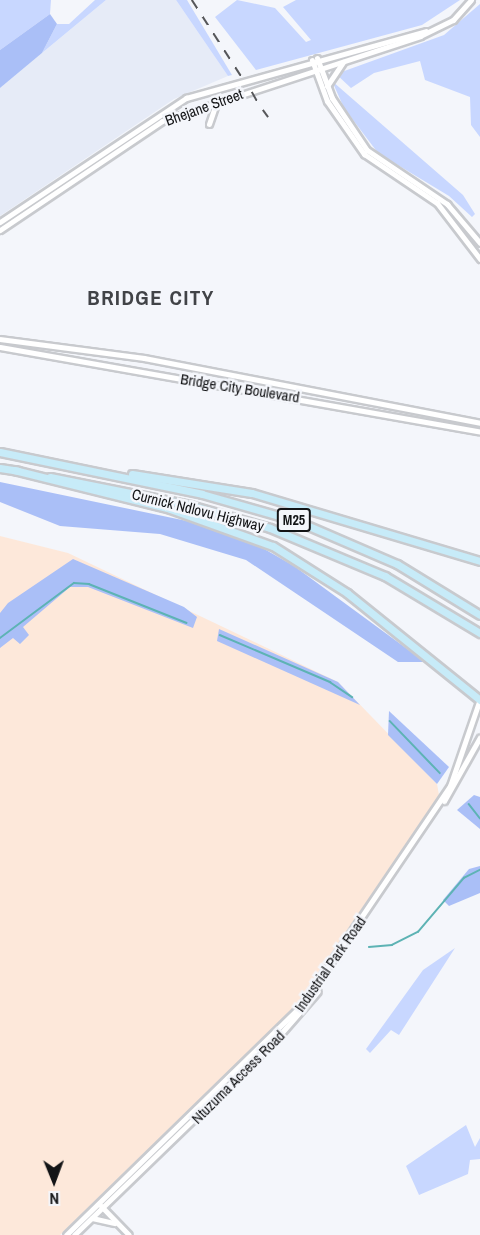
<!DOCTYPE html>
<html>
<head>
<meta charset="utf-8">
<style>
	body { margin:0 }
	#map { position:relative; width:480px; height:1235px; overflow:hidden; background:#f4f6fb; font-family:"Archivo Narrow",sans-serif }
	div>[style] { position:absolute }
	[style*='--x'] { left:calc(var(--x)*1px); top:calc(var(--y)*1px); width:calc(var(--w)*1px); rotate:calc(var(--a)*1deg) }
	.built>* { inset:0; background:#e6ebf7 }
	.industrial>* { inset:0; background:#fde8da }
	.green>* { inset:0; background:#c8d7ff }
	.forest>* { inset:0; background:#aabff7 }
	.stream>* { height:1.5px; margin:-0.75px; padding:0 0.75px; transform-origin:0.75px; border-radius:0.75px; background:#5db3b4 }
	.roads { filter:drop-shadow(2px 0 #c8cace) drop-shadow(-2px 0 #c8cace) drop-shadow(0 2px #c8cace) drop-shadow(0 -2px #c8cace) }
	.minor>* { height:5px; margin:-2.5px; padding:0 2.5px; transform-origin:2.5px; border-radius:2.5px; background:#fff }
	.major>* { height:7px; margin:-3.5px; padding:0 3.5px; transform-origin:3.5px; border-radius:3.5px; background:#c7ebf8 }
	.rail>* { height:1.5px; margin-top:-0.75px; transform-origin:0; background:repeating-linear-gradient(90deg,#56575a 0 10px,transparent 0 20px) }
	span { translate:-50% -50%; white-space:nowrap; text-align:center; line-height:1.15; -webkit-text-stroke:5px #f4f6fb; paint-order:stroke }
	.shield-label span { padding:2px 4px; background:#f4f6fb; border:2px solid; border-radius:4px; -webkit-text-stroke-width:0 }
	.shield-label { font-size:14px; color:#131416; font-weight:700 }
	.street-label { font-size:15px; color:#131416 }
	.district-label { font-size:21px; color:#414347; font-weight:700; letter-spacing:1.5px }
	.north { position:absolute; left:24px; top:1151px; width:60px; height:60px; -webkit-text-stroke:4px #f4f6fb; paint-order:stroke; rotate:179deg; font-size:16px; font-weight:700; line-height:24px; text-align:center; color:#131416 }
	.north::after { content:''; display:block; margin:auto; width:21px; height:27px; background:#131416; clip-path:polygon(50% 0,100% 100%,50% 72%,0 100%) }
</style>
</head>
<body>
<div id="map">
	<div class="built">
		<i style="clip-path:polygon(106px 0,176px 0,228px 76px,174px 99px,0 216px,0 88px)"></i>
	</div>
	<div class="industrial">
		<i style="clip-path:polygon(0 536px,68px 553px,338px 682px,437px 784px,439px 795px,292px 1012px,60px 1235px,0 1235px)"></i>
	</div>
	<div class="green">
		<i style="clip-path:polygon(0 0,51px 0,50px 14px,0 50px)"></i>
		<i style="clip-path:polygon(95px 0,106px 0,42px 53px,57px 24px,69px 24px)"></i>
		<i style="clip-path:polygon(176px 0,187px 0,232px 75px,228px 76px)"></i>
		<i style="clip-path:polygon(237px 0,275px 8px,306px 42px,311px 40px,283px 7px,296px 0,460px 0,422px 25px,256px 70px,215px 17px)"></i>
		<i style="clip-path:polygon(480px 4px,480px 137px,471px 125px,470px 97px,425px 80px,420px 61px,374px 73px,351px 88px,336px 74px,444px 35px)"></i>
		<i style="clip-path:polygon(332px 81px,463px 195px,475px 214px,472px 217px,449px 196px,378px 153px,344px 108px)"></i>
		<i style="clip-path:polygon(455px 948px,399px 1035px,391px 1030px,370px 1053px,366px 1049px,423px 970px)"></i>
		<i style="clip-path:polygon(466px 1125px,475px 1147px,480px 1138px,480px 1159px,470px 1160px,468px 1174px,419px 1195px,406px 1166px)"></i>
	</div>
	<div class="forest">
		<i style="clip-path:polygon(50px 14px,57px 24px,42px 53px,0 88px,0 50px)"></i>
		<i style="clip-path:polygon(0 482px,187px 521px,259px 546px,294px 566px,425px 662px,398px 662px,246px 560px,160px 534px,60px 526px,0 502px)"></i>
		<i style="clip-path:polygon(73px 559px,184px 607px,197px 617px,193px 628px,88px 587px,70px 587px,23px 627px,29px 635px,20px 644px,13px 638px,0 648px,0 613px,8px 603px)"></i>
		<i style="clip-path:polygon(219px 629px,338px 682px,360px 705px,217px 641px)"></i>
		<i style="clip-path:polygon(389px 711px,449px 767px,437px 784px,388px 735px)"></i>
		<i style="clip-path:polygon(474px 795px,480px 797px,480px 829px,457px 810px)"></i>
		<i style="clip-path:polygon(480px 866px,480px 893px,449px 906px,443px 900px,469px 869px)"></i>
	</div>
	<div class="stream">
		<i style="--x:220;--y:635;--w:120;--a:23.1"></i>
		<i style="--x:330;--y:682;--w:27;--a:34"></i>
		<i style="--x:0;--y:638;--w:92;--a:-36.6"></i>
		<i style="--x:74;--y:583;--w:15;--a:4"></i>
		<i style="--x:89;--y:584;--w:105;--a:21.7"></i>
		<i style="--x:390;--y:721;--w:72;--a:46.1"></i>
		<i style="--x:469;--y:804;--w:18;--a:52"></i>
		<i style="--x:369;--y:947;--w:23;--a:-5"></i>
		<i style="--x:392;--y:945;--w:29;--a:-27"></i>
		<i style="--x:418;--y:932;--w:71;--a:-49.6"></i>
		<i style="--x:464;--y:878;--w:18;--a:-27"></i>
	</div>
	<div class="roads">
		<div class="minor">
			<i style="--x:317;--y:58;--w:43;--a:69.4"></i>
			<i style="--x:332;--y:98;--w:63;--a:56.1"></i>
			<i style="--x:367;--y:150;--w:97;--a:34"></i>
			<i style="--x:447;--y:204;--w:51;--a:49.8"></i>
			<i style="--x:312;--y:60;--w:44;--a:69.9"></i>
			<i style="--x:327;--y:101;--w:65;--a:55.1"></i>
			<i style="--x:364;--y:154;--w:88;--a:33.9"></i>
			<i style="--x:437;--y:203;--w:71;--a:52.5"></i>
			<i style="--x:327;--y:86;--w:29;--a:-56"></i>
			<i style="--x:209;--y:124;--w:24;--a:-71"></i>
			<i style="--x:0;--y:222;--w:224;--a:-33.7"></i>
			<i style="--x:186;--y:98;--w:249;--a:-15.6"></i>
			<i style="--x:0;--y:230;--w:195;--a:-33.9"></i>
			<i style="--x:162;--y:121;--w:272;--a:-18.2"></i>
			<i style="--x:420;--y:36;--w:37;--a:-26"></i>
			<i style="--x:453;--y:20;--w:27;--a:-48"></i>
			<i style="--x:0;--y:339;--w:145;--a:7.5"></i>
			<i style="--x:144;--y:358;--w:342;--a:10.9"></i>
			<i style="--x:0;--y:347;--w:487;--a:10"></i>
			<i style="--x:444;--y:801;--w:73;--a:-60.6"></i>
			<i style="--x:101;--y:1206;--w:40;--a:46"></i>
			<i style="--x:92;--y:1218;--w:23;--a:13"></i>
			<i style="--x:66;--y:1235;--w:328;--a:-44.3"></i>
			<i style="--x:301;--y:1006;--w:266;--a:-55.9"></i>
			<i style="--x:450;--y:786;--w:92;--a:-71"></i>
			<i style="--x:74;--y:1235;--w:283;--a:-44.1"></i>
			<i style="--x:277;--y:1038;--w:62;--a:-48.9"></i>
		</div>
		<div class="major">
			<i style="--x:0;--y:452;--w:206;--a:11.7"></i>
			<i style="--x:202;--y:494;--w:99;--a:15.9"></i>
			<i style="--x:297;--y:521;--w:109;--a:23.3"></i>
			<i style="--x:397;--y:564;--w:97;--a:31.6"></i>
			<i style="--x:0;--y:468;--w:18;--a:9"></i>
			<i style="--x:14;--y:470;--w:161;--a:14"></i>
			<i style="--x:170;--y:509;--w:109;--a:19.8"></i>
			<i style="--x:273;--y:546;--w:88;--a:32.4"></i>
			<i style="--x:347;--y:593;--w:171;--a:38.8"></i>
			<i style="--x:132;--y:474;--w:121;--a:9"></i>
			<i style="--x:252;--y:493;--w:238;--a:16.6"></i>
			<i style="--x:50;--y:477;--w:143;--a:11.3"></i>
			<i style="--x:190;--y:505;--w:83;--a:16"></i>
			<i style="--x:270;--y:528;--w:125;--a:22.7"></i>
			<i style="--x:385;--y:576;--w:111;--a:31"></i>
		</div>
	</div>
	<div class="rail">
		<i style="--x:192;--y:0;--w:94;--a:57.2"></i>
		<i style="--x:252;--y:92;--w:13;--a:61"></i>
		<i style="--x:263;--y:110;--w:9;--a:54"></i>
	</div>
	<div class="shield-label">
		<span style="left:294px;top:520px">M25</span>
	</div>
	<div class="street-label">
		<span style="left:204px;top:107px;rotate:-20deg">Bhejane Street</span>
		<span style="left:240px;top:388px;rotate:9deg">Bridge City Boulevard</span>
		<span style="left:198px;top:510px;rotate:14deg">Curnick Ndlovu Highway</span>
		<span style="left:330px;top:964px;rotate:-55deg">Industrial Park Road</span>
		<span style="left:238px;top:1077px;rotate:-45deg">Ntuzuma Access Road</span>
	</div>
	<div class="district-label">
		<span style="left:151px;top:298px">BRIDGE CITY</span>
	</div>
	<div class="north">N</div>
</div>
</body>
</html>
